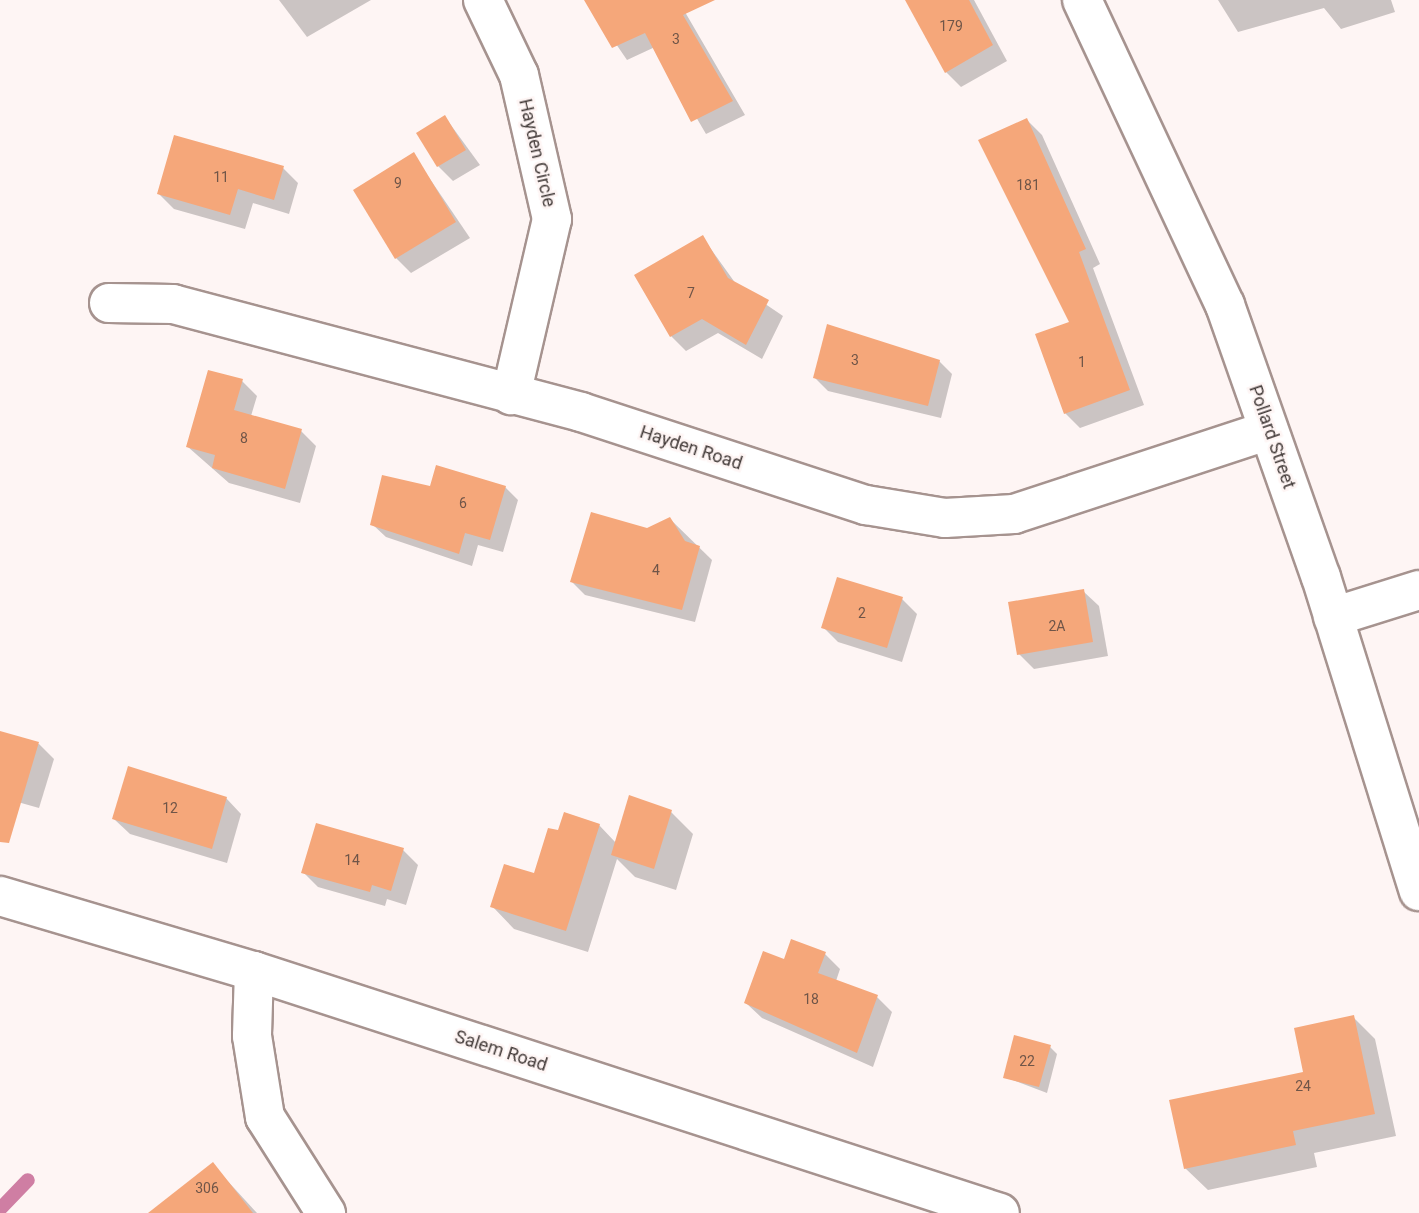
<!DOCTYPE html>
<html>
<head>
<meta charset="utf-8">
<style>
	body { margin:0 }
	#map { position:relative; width:1419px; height:1213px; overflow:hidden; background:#fef5f4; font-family:Roboto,sans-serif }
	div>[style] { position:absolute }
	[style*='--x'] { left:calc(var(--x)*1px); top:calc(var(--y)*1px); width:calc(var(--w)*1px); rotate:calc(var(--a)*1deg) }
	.shadow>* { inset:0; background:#0003 }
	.stream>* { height:14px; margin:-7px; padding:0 7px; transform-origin:7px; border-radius:7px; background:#cf7ea3 }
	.building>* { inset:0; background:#f5a77a }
	.roads { filter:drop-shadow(2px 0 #a6938f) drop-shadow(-2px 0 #a6938f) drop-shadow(0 2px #a6938f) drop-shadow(0 -2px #a6938f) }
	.minor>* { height:38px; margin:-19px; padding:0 19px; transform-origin:19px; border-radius:19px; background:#fff }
	.major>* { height:38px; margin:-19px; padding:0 19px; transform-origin:19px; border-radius:19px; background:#fff }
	span { translate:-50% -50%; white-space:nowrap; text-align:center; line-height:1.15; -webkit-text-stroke:5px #fef5f4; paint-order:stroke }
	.number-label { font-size:14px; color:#6f5548 }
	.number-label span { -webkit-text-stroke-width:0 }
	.street-label { font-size:18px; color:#423a38 }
</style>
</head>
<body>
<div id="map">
	<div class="shadow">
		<i style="clip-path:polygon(279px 0,371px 0,307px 37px)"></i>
		<i style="clip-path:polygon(586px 0,678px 0,745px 115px,706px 134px,655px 47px,627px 60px)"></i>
		<i style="clip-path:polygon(926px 0,974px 0,1007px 61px,961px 87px,946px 72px)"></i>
		<i style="clip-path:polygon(1218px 0,1391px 0,1395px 12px,1341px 29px,1324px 8px,1238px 32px)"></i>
		<i style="clip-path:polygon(445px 117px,480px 165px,453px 181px,438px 166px)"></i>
		<i style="clip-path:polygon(1027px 120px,1042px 135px,1100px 264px,1093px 268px,1144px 405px,1080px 428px,1065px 413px,1071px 323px)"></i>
		<i style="clip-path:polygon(413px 154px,470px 238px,411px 273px,396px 258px)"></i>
		<i style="clip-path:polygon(283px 168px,298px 183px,289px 214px,253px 203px,245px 229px,174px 209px,159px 194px)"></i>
		<i style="clip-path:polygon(703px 238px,736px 284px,783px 316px,762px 359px,718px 333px,686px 351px,671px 336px)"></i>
		<i style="clip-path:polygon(828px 326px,939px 361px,952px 374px,941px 418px,828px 391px,815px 378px)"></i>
		<i style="clip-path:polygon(242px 381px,257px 396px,251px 416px,301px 431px,316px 446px,300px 503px,229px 483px,188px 447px)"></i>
		<i style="clip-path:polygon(505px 487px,518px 500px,503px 552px,478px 545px,472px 566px,386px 537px,372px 524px,431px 488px)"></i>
		<i style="clip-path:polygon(670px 519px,712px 560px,695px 622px,585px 595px,572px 582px)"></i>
		<i style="clip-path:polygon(1083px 591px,1099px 606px,1108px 656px,1034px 669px,1019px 654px)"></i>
		<i style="clip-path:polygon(902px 599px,917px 614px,902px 662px,838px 642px,823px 627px)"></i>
		<i style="clip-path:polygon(0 733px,39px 744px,54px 759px,39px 808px,0 797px)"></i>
		<i style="clip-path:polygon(226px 798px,241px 814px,227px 863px,130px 834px,114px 819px)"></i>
		<i style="clip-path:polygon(671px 812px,693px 834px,676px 890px,635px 877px,617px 859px,588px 952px,514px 929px,492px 906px,535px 875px,559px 833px,599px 825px,616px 843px)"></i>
		<i style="clip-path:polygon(403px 850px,418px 865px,406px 905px,387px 899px,385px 906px,318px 887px,303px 872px)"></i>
		<i style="clip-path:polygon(825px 954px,840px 969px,836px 981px,877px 997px,892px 1012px,873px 1067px,762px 1018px,746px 1003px,785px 961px)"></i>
		<i style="clip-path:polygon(1353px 1017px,1375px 1039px,1396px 1136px,1314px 1153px,1317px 1167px,1208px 1190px,1185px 1168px,1305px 1073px)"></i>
		<i style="clip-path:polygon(1050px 1047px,1057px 1054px,1047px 1093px,1005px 1077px)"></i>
		<i style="clip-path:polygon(213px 1165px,257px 1213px,151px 1213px)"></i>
	</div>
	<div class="stream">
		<i style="--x:0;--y:1209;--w:40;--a:-46"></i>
	</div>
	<div class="building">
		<i style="clip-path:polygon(584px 0,715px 0,683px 15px,733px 101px,691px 122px,645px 33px,612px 48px)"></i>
		<i style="clip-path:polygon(905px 0,969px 0,993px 45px,945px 73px)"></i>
		<i style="clip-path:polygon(445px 115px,466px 150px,437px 167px,416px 133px)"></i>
		<i style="clip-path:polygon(1027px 118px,1086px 249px,1079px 252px,1130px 390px,1064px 414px,1035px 334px,1069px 322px,978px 140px)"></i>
		<i style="clip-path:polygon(174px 135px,284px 166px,274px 200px,238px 189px,230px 215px,157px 194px)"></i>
		<i style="clip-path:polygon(414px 152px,456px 222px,395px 259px,353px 190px)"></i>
		<i style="clip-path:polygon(703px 235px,728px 278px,769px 300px,746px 345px,702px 319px,670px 337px,634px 275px)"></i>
		<i style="clip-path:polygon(827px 324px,940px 360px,928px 406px,813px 378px)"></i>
		<i style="clip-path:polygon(208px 370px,243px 379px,234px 410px,302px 429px,285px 489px,212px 468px,215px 455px,186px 447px)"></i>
		<i style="clip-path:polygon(436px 465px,506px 486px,490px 540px,465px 533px,459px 554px,370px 525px,382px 475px,430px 486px)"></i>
		<i style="clip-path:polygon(591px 512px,647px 528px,670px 517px,685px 541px,700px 546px,682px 610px,570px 582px)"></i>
		<i style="clip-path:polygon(837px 577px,903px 597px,887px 648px,821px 628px)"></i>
		<i style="clip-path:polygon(1084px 589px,1093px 642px,1017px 655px,1008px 602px)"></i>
		<i style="clip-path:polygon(0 731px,39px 742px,9px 843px,0 842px)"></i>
		<i style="clip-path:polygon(128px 766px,227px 797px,212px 849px,112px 819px)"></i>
		<i style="clip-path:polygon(629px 795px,672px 810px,654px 869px,611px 855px)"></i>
		<i style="clip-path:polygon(564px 812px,600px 824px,566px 931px,490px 907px,504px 864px,534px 873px,548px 828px,558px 830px)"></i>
		<i style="clip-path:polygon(316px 823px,404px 848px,391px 891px,372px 885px,370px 892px,301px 873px)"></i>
		<i style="clip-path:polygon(791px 939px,826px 952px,818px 973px,878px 995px,857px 1053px,744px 1003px,763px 951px,784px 959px)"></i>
		<i style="clip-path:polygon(1354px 1015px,1375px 1114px,1293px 1131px,1296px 1145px,1184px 1169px,1169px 1100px,1303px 1072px,1294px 1028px)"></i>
		<i style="clip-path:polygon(1014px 1035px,1051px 1045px,1039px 1087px,1003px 1078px)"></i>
		<i style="clip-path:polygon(213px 1162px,253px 1213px,148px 1213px)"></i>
	</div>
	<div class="roads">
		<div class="minor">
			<i style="--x:483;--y:0;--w:83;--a:64.4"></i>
			<i style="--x:519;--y:75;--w:148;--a:77.1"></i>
			<i style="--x:552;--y:219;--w:181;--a:103.1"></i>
			<i style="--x:109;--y:303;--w:64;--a:0.9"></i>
			<i style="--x:173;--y:304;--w:422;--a:14.8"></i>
			<i style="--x:581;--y:412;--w:300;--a:18.1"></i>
			<i style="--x:866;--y:505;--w:80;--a:9.3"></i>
			<i style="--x:945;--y:518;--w:69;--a:-3.3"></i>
			<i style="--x:1014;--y:514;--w:268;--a:-18.2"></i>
			<i style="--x:1333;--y:617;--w:90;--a:-17.4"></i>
			<i style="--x:0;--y:896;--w:265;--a:16.5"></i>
			<i style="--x:254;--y:971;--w:784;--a:17.97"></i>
			<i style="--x:254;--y:971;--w:65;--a:91.8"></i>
			<i style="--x:252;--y:1036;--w:82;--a:80.9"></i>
			<i style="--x:265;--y:1117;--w:114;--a:57.6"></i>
		</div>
		<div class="major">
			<i style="--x:1082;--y:0;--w:337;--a:64.9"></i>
			<i style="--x:1225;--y:305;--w:288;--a:70.6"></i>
			<i style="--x:1321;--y:577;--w:329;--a:72.7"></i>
		</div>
	</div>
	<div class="number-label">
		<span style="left:951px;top:26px">179</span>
		<span style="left:676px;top:39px">3</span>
		<span style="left:221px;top:177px">11</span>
		<span style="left:398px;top:183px">9</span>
		<span style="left:1028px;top:185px">181</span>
		<span style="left:691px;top:293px">7</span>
		<span style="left:855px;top:360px">3</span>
		<span style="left:1082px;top:362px">1</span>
		<span style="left:244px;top:438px">8</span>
		<span style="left:463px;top:503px">6</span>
		<span style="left:656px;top:570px">4</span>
		<span style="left:862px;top:613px">2</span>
		<span style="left:1057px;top:626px">2A</span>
		<span style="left:170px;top:808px">12</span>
		<span style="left:352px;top:860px">14</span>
		<span style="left:811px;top:999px">18</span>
		<span style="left:1027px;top:1061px">22</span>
		<span style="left:1303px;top:1086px">24</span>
		<span style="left:207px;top:1188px">306</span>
	</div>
	<div class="street-label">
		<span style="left:537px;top:153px;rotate:77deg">Hayden Circle</span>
		<span style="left:1272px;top:437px;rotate:71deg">Pollard Street</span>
		<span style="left:691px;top:448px;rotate:18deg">Hayden Road</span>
		<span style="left:501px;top:1051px;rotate:18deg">Salem Road</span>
	</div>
</div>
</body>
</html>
